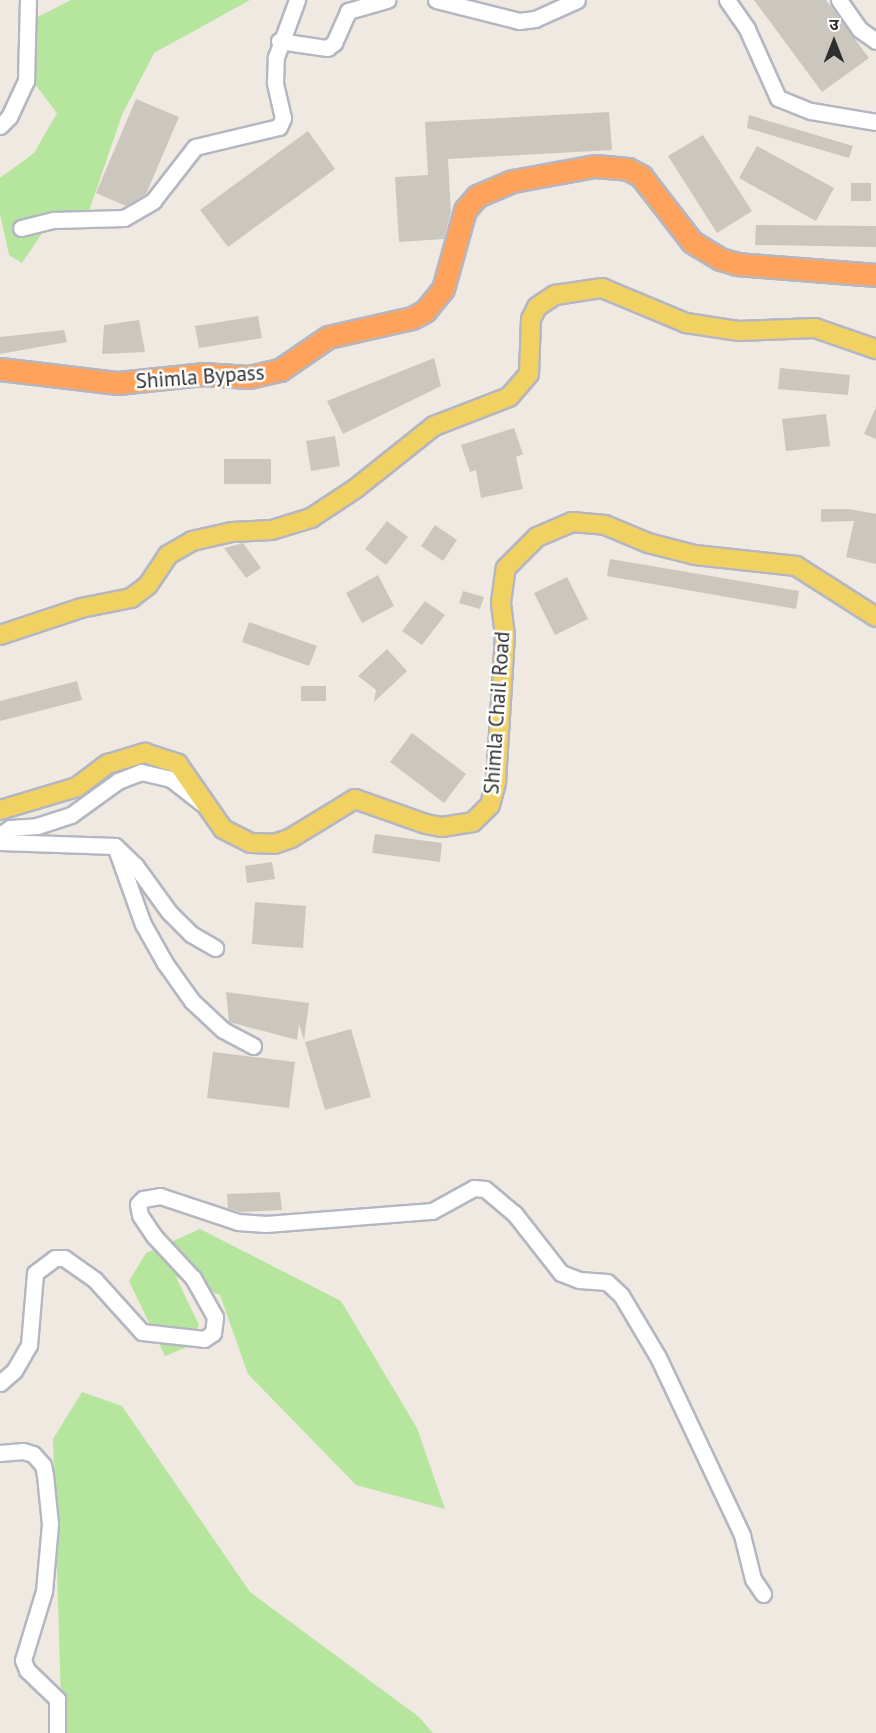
<!DOCTYPE html>
<html>
<head>
<meta charset="utf-8">
<style>
	body { margin:0 }
	#map { position:relative; width:876px; height:1733px; overflow:hidden; background:#efe9e1; font-family:"PT Sans","Noto Sans Devanagari",sans-serif }
	div>[style] { position:absolute }
	[style*='--x'] { left:calc(var(--x)*1px); top:calc(var(--y)*1px); width:calc(var(--w)*1px); rotate:calc(var(--a)*1deg) }
	.green>* { inset:0; background:#b6e59e }
	.building>* { inset:0; background:#cbc7bf }
	.roads { filter:drop-shadow(2px 0 #b4b7c1) drop-shadow(-2px 0 #b4b7c1) drop-shadow(0 2px #b4b7c1) drop-shadow(0 -2px #b4b7c1) }
	.minor>* { height:15px; margin:-7.5px; padding:0 7.5px; transform-origin:7.5px; border-radius:7.5px; background:#fff }
	.major>* { height:18px; margin:-9px; padding:0 9px; transform-origin:9px; border-radius:9px; background:#f2d163 }
	.highway>* { height:21px; margin:-10.5px; padding:0 10.5px; transform-origin:10.5px; border-radius:10.5px; background:#ffa35c }
	span { translate:-50% -50%; white-space:nowrap; text-align:center; line-height:1.15; -webkit-text-stroke:5px #fff; paint-order:stroke }
	.street-label { font-size:21px; color:#2e2e2e }
	.north { position:absolute; left:804px; top:12px; width:60px; height:60px; -webkit-text-stroke:4px #fff; paint-order:stroke; rotate:0deg; font-size:16px; font-weight:700; line-height:24px; text-align:center; color:#2e2e2e }
	.north::after { content:''; display:block; margin:auto; width:21px; height:27px; background:#2e2e2e; clip-path:polygon(50% 0,100% 100%,50% 72%,0 100%) }
</style>
</head>
<body>
<div id="map">
	<div class="green">
		<i style="clip-path:polygon(71px 0,250px 0,154px 53px,122px 115px,88px 214px,49px 223px,22px 263px,9px 255px,0 214px,0 178px,34px 153px,57px 113px,18px 62px,26px 23px)"></i>
		<i style="clip-path:polygon(200px 1229px,341px 1301px,417px 1428px,445px 1509px,356px 1485px,248px 1374px,220px 1295px,176px 1277px,199px 1325px,187px 1347px,165px 1356px,129px 1281px,146px 1253px)"></i>
		<i style="clip-path:polygon(82px 1392px,122px 1406px,250px 1592px,419px 1717px,433px 1733px,62px 1733px,53px 1439px)"></i>
	</div>
	<div class="building">
		<i style="clip-path:polygon(754px 0,826px 0,869px 58px,822px 92px)"></i>
		<i style="clip-path:polygon(136px 99px,179px 117px,146px 194px,126px 206px,96px 193px)"></i>
		<i style="clip-path:polygon(609px 112px,612px 150px,448px 159px,451px 212px,444px 239px,399px 242px,395px 177px,428px 175px,425px 122px)"></i>
		<i style="clip-path:polygon(749px 115px,853px 146px,849px 158px,747px 128px)"></i>
		<i style="clip-path:polygon(308px 131px,335px 169px,228px 247px,200px 210px)"></i>
		<i style="clip-path:polygon(703px 135px,752px 211px,717px 233px,668px 156px)"></i>
		<i style="clip-path:polygon(757px 146px,834px 188px,816px 221px,739px 178px)"></i>
		<i style="clip-path:polygon(851px 183px,871px 183px,871px 201px,851px 201px)"></i>
		<i style="clip-path:polygon(756px 225px,876px 226px,876px 247px,755px 245px)"></i>
		<i style="clip-path:polygon(258px 316px,262px 338px,199px 348px,195px 326px)"></i>
		<i style="clip-path:polygon(139px 320px,145px 352px,102px 354px,104px 325px)"></i>
		<i style="clip-path:polygon(64px 330px,67px 342px,0 354px,0 337px)"></i>
		<i style="clip-path:polygon(434px 358px,441px 386px,343px 434px,327px 401px)"></i>
		<i style="clip-path:polygon(780px 368px,850px 375px,848px 395px,778px 389px)"></i>
		<i style="clip-path:polygon(876px 407px,876px 439px,864px 434px)"></i>
		<i style="clip-path:polygon(826px 414px,830px 446px,786px 451px,782px 419px)"></i>
		<i style="clip-path:polygon(514px 428px,523px 454px,516px 457px,523px 489px,481px 498px,476px 470px,470px 472px,461px 445px)"></i>
		<i style="clip-path:polygon(335px 436px,340px 466px,311px 471px,306px 441px)"></i>
		<i style="clip-path:polygon(224px 459px,271px 459px,271px 484px,224px 484px)"></i>
		<i style="clip-path:polygon(821px 509px,849px 509px,876px 514px,876px 564px,846px 557px,854px 521px,821px 522px)"></i>
		<i style="clip-path:polygon(387px 521px,408px 537px,386px 565px,365px 549px)"></i>
		<i style="clip-path:polygon(435px 525px,457px 540px,443px 561px,421px 546px)"></i>
		<i style="clip-path:polygon(243px 543px,261px 568px,246px 578px,224px 548px)"></i>
		<i style="clip-path:polygon(610px 559px,799px 591px,796px 609px,607px 576px)"></i>
		<i style="clip-path:polygon(378px 575px,394px 606px,362px 623px,346px 593px)"></i>
		<i style="clip-path:polygon(567px 577px,588px 619px,555px 635px,534px 593px)"></i>
		<i style="clip-path:polygon(463px 591px,484px 597px,480px 609px,459px 603px)"></i>
		<i style="clip-path:polygon(425px 601px,445px 615px,422px 645px,402px 631px)"></i>
		<i style="clip-path:polygon(249px 622px,317px 646px,309px 666px,242px 642px)"></i>
		<i style="clip-path:polygon(387px 649px,407px 671px,374px 702px,376px 690px,358px 676px)"></i>
		<i style="clip-path:polygon(77px 681px,82px 700px,0 721px,0 701px)"></i>
		<i style="clip-path:polygon(301px 686px,326px 686px,326px 701px,301px 701px)"></i>
		<i style="clip-path:polygon(412px 733px,466px 774px,444px 803px,390px 762px)"></i>
		<i style="clip-path:polygon(375px 834px,442px 843px,440px 862px,372px 853px)"></i>
		<i style="clip-path:polygon(272px 862px,275px 879px,247px 883px,245px 866px)"></i>
		<i style="clip-path:polygon(255px 902px,306px 906px,303px 948px,252px 944px)"></i>
		<i style="clip-path:polygon(226px 992px,309px 1003px,304px 1040px,299px 1024px,297px 1040px,229px 1022px)"></i>
		<i style="clip-path:polygon(351px 1029px,371px 1097px,325px 1110px,305px 1042px)"></i>
		<i style="clip-path:polygon(213px 1052px,295px 1062px,289px 1108px,207px 1098px)"></i>
		<i style="clip-path:polygon(280px 1192px,282px 1210px,241px 1212px,228px 1208px,227px 1194px)"></i>
	</div>
	<div class="roads">
		<div class="minor">
			<i style="--x:436;--y:0;--w:86;--a:14.2"></i>
			<i style="--x:519;--y:21;--w:16;--a:-7"></i>
			<i style="--x:535;--y:19;--w:46;--a:-24.3"></i>
			<i style="--x:727;--y:0;--w:35;--a:55"></i>
			<i style="--x:747;--y:29;--w:76;--a:65.8"></i>
			<i style="--x:778;--y:98;--w:35;--a:22"></i>
			<i style="--x:811;--y:111;--w:66;--a:9.6"></i>
			<i style="--x:839;--y:0;--w:35;--a:55"></i>
			<i style="--x:859;--y:29;--w:21;--a:35"></i>
			<i style="--x:279;--y:41;--w:49;--a:8.3"></i>
			<i style="--x:327;--y:48;--w:9;--a:-36"></i>
			<i style="--x:334;--y:43;--w:35;--a:-66"></i>
			<i style="--x:348;--y:11;--w:41;--a:-15.8"></i>
			<i style="--x:0;--y:126;--w:13;--a:-45"></i>
			<i style="--x:9;--y:117;--w:40;--a:-65"></i>
			<i style="--x:26;--y:81;--w:81;--a:-88.6"></i>
			<i style="--x:21;--y:228;--w:34;--a:-14"></i>
			<i style="--x:54;--y:220;--w:70;--a:-1.6"></i>
			<i style="--x:124;--y:218;--w:34;--a:-30"></i>
			<i style="--x:153;--y:201;--w:68;--a:-52.1"></i>
			<i style="--x:195;--y:147;--w:86;--a:-13.4"></i>
			<i style="--x:279;--y:127;--w:10;--a:-66"></i>
			<i style="--x:283;--y:118;--w:37;--a:-103"></i>
			<i style="--x:275;--y:82;--w:25;--a:-88"></i>
			<i style="--x:276;--y:57;--w:61;--a:-69.8"></i>
			<i style="--x:0;--y:835;--w:12;--a:-35"></i>
			<i style="--x:10;--y:828;--w:27;--a:-4"></i>
			<i style="--x:37;--y:826;--w:36;--a:-18"></i>
			<i style="--x:71;--y:815;--w:58;--a:-35.9"></i>
			<i style="--x:118;--y:781;--w:25;--a:-21"></i>
			<i style="--x:141;--y:772;--w:31;--a:13"></i>
			<i style="--x:171;--y:779;--w:39;--a:38"></i>
			<i style="--x:0;--y:842;--w:115;--a:2"></i>
			<i style="--x:115;--y:846;--w:28;--a:44"></i>
			<i style="--x:135;--y:865;--w:58;--a:54.1"></i>
			<i style="--x:169;--y:912;--w:31;--a:45"></i>
			<i style="--x:191;--y:934;--w:28;--a:30"></i>
			<i style="--x:115;--y:846;--w:83;--a:70.3"></i>
			<i style="--x:143;--y:924;--w:45;--a:60.6"></i>
			<i style="--x:165;--y:963;--w:47;--a:54.6"></i>
			<i style="--x:192;--y:1001;--w:42;--a:43.1"></i>
			<i style="--x:223;--y:1030;--w:34;--a:28"></i>
			<i style="--x:0;--y:1383;--w:18;--a:-41"></i>
			<i style="--x:14;--y:1371;--w:30;--a:-60"></i>
			<i style="--x:29;--y:1345;--w:72;--a:-85.2"></i>
			<i style="--x:35;--y:1273;--w:25;--a:-37"></i>
			<i style="--x:55;--y:1258;--w:9;--a:0"></i>
			<i style="--x:64;--y:1258;--w:38;--a:35"></i>
			<i style="--x:95;--y:1280;--w:70;--a:47.9"></i>
			<i style="--x:142;--y:1332;--w:62;--a:6.4"></i>
			<i style="--x:204;--y:1339;--w:11;--a:-34"></i>
			<i style="--x:213;--y:1333;--w:16;--a:-83"></i>
			<i style="--x:215;--y:1317;--w:45;--a:-119.4"></i>
			<i style="--x:193;--y:1278;--w:57;--a:-132.9"></i>
			<i style="--x:154;--y:1236;--w:25;--a:-124"></i>
			<i style="--x:140;--y:1215;--w:11;--a:-100"></i>
			<i style="--x:138;--y:1204;--w:7;--a:-45"></i>
			<i style="--x:143;--y:1199;--w:17;--a:-10"></i>
			<i style="--x:160;--y:1196;--w:82;--a:18.4"></i>
			<i style="--x:238;--y:1222;--w:28;--a:4"></i>
			<i style="--x:266;--y:1224;--w:167;--a:-4.5"></i>
			<i style="--x:432;--y:1211;--w:48;--a:-28.7"></i>
			<i style="--x:474;--y:1188;--w:11;--a:5"></i>
			<i style="--x:485;--y:1189;--w:38;--a:40"></i>
			<i style="--x:514;--y:1213;--w:76;--a:51.9"></i>
			<i style="--x:561;--y:1273;--w:19;--a:21"></i>
			<i style="--x:579;--y:1280;--w:28;--a:4"></i>
			<i style="--x:607;--y:1282;--w:19;--a:43"></i>
			<i style="--x:621;--y:1295;--w:72;--a:59.2"></i>
			<i style="--x:658;--y:1357;--w:197;--a:64.7"></i>
			<i style="--x:742;--y:1535;--w:45;--a:76"></i>
			<i style="--x:753;--y:1579;--w:18;--a:56"></i>
			<i style="--x:0;--y:1453;--w:23;--a:-5"></i>
			<i style="--x:23;--y:1451;--w:10;--a:17"></i>
			<i style="--x:33;--y:1454;--w:15;--a:48"></i>
			<i style="--x:43;--y:1465;--w:10;--a:79"></i>
			<i style="--x:45;--y:1475;--w:49;--a:84.2"></i>
			<i style="--x:50;--y:1524;--w:67;--a:95.1"></i>
			<i style="--x:44;--y:1591;--w:72;--a:106.9"></i>
			<i style="--x:23;--y:1660;--w:11;--a:68"></i>
			<i style="--x:27;--y:1670;--w:42;--a:44"></i>
			<i style="--x:57;--y:1699;--w:34;--a:90"></i>
		</div>
		<div class="major">
			<i style="--x:0;--y:635;--w:85;--a:-18.4"></i>
			<i style="--x:81;--y:608;--w:51;--a:-11.3"></i>
			<i style="--x:131;--y:598;--w:21;--a:-37"></i>
			<i style="--x:148;--y:585;--w:36;--a:-56"></i>
			<i style="--x:168;--y:555;--w:28;--a:-30"></i>
			<i style="--x:192;--y:541;--w:41;--a:-12.7"></i>
			<i style="--x:232;--y:532;--w:40;--a:-2.9"></i>
			<i style="--x:272;--y:530;--w:41;--a:-17.1"></i>
			<i style="--x:311;--y:518;--w:53;--a:-33.4"></i>
			<i style="--x:355;--y:489;--w:101;--a:-38.6"></i>
			<i style="--x:434;--y:426;--w:80;--a:-21.1"></i>
			<i style="--x:509;--y:397;--w:30;--a:-49"></i>
			<i style="--x:529;--y:374;--w:55;--a:-87.9"></i>
			<i style="--x:531;--y:319;--w:13;--a:-63"></i>
			<i style="--x:537;--y:307;--w:22;--a:-34"></i>
			<i style="--x:555;--y:295;--w:48;--a:-8.5"></i>
			<i style="--x:602;--y:288;--w:91;--a:22.6"></i>
			<i style="--x:686;--y:323;--w:54;--a:8.6"></i>
			<i style="--x:739;--y:331;--w:76;--a:-2.3"></i>
			<i style="--x:815;--y:328;--w:65;--a:19"></i>
			<i style="--x:0;--y:810;--w:80;--a:-16.6"></i>
			<i style="--x:77;--y:787;--w:39;--a:-37"></i>
			<i style="--x:108;--y:764;--w:39;--a:-17"></i>
			<i style="--x:145;--y:753;--w:35;--a:18"></i>
			<i style="--x:178;--y:764;--w:79;--a:55.3"></i>
			<i style="--x:223;--y:829;--w:31;--a:27"></i>
			<i style="--x:251;--y:843;--w:23;--a:2"></i>
			<i style="--x:274;--y:844;--w:18;--a:-19"></i>
			<i style="--x:291;--y:838;--w:75;--a:-31.4"></i>
			<i style="--x:355;--y:799;--w:75;--a:19.4"></i>
			<i style="--x:426;--y:824;--w:16;--a:11"></i>
			<i style="--x:442;--y:827;--w:31;--a:-9"></i>
			<i style="--x:473;--y:822;--w:24;--a:-45"></i>
			<i style="--x:490;--y:805;--w:24;--a:-75"></i>
			<i style="--x:496;--y:782;--w:146;--a:-86.5"></i>
			<i style="--x:505;--y:636;--w:34;--a:-97"></i>
			<i style="--x:501;--y:602;--w:34;--a:-82"></i>
			<i style="--x:506;--y:568;--w:44;--a:-45"></i>
			<i style="--x:537;--y:537;--w:38;--a:-23"></i>
			<i style="--x:572;--y:522;--w:33;--a:5"></i>
			<i style="--x:605;--y:525;--w:47;--a:22.7"></i>
			<i style="--x:648;--y:543;--w:49;--a:14.3"></i>
			<i style="--x:695;--y:555;--w:102;--a:6.2"></i>
			<i style="--x:796;--y:566;--w:95;--a:32.5"></i>
		</div>
		<div class="highway">
			<i style="--x:0;--y:369;--w:119;--a:6.8"></i>
			<i style="--x:118;--y:383;--w:85;--a:-6"></i>
			<i style="--x:203;--y:374;--w:46;--a:3.7"></i>
			<i style="--x:249;--y:377;--w:32;--a:-13"></i>
			<i style="--x:280;--y:370;--w:58;--a:-34.5"></i>
			<i style="--x:328;--y:337;--w:86;--a:-12.7"></i>
			<i style="--x:412;--y:318;--w:15;--a:-28"></i>
			<i style="--x:425;--y:311;--w:28;--a:-51"></i>
			<i style="--x:443;--y:289;--w:82;--a:-74.4"></i>
			<i style="--x:465;--y:210;--w:18;--a:-49"></i>
			<i style="--x:477;--y:196;--w:39;--a:-23"></i>
			<i style="--x:513;--y:181;--w:83;--a:-10.4"></i>
			<i style="--x:595;--y:166;--w:33;--a:5"></i>
			<i style="--x:628;--y:169;--w:15;--a:28"></i>
			<i style="--x:641;--y:176;--w:83;--a:52.3"></i>
			<i style="--x:692;--y:242;--w:33;--a:31"></i>
			<i style="--x:720;--y:259;--w:18;--a:16"></i>
			<i style="--x:737;--y:264;--w:139;--a:4.5"></i>
		</div>
	</div>
	<div class="street-label">
		<span style="left:200px;top:377px;rotate:-4deg">Shimla Bypass</span>
		<span style="left:497px;top:713px;rotate:-86deg">Shimla Chail Road</span>
	</div>
	<div class="north">उ</div>
</div>
</body>
</html>
